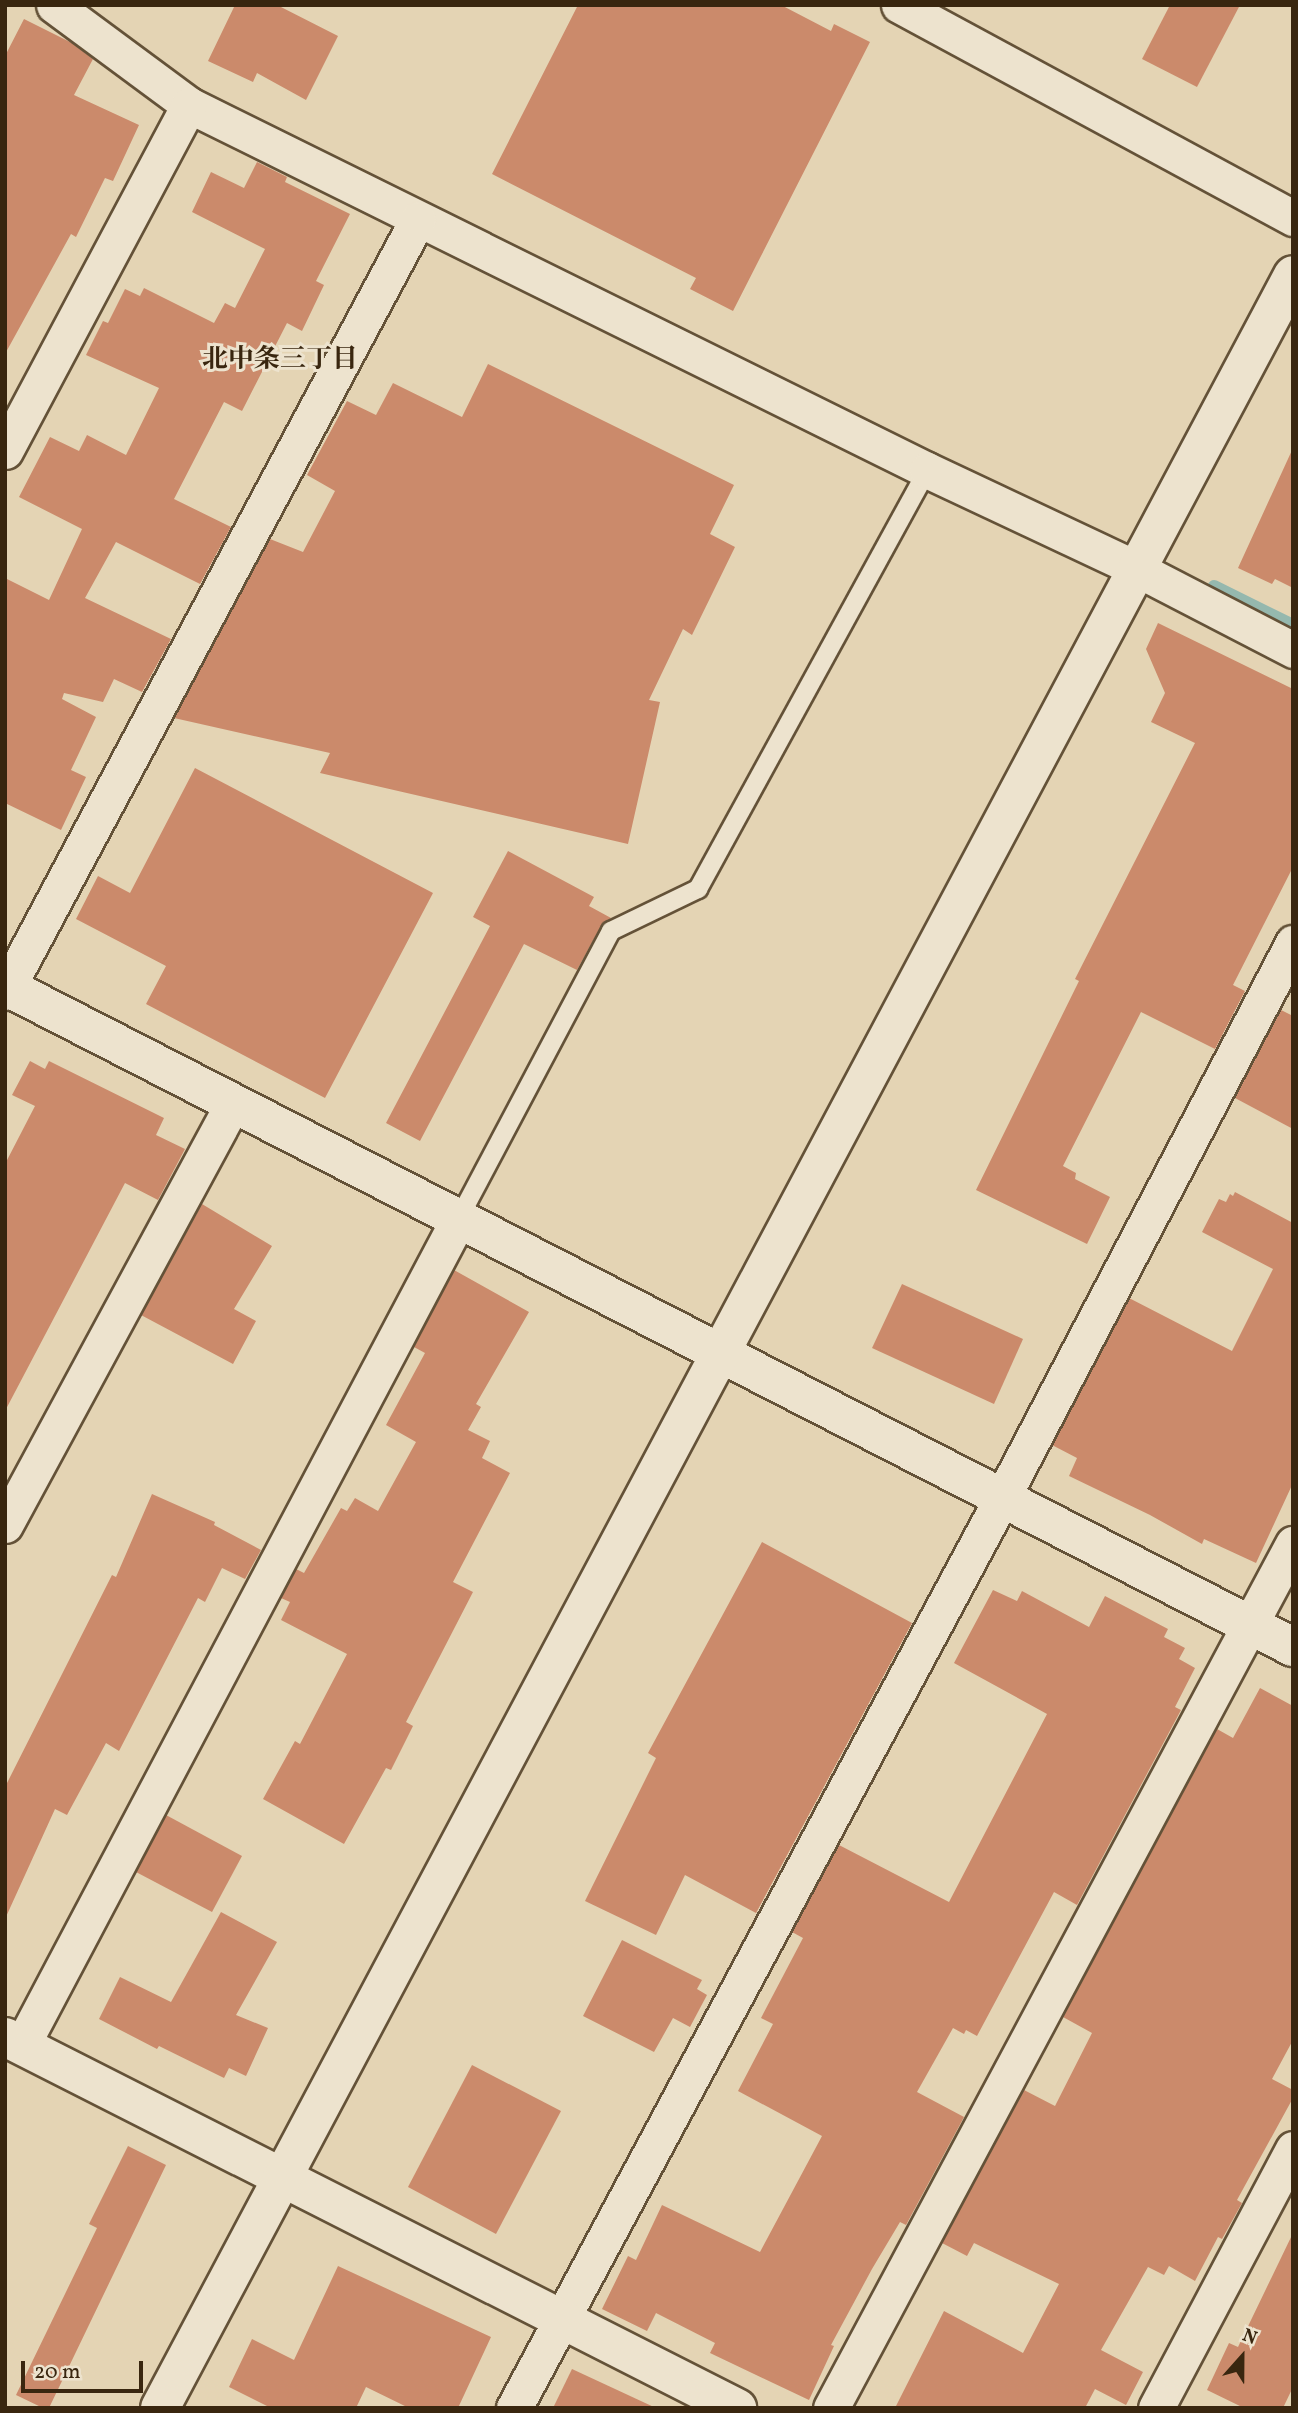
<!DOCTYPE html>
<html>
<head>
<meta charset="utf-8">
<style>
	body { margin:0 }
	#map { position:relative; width:1298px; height:2413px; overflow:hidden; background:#e4d4b4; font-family:Vollkorn,"Noto Serif JP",serif }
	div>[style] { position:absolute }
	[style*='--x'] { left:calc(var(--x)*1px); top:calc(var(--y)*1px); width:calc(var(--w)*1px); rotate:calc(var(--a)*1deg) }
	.stream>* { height:12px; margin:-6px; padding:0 6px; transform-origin:6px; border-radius:6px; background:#95b8ae }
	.building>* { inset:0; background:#cb8a6b }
	.roads { filter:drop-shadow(2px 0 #645238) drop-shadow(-2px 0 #645238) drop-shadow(0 2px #645238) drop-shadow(0 -2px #645238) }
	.lane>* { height:18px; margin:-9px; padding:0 9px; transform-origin:9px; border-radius:9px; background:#ede3ce }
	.street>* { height:35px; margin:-17.5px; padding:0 17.5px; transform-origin:17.5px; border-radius:17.5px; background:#ede3ce }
	.secondary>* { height:38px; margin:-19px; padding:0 19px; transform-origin:19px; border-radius:19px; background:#ede3ce }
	span { translate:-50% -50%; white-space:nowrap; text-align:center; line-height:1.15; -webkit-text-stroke:6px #ede3ce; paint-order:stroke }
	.neighbourhood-label { font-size:26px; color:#39260f; font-weight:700 }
	.frame { position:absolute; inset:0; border:7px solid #39260f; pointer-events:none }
	.north { position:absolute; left:1207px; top:2322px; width:70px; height:70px; -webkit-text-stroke:5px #ede3ce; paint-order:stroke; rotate:21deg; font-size:19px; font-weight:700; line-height:28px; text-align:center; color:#39260f }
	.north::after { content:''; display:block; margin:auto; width:24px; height:32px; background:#39260f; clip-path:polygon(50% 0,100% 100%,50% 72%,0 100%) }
	.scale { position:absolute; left:21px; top:2361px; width:122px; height:32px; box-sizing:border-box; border:4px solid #39260f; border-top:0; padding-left:9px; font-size:21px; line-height:24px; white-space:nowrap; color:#39260f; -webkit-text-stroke:5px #ede3ce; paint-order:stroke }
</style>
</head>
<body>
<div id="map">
	<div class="stream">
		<i style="--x:1214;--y:586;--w:88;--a:26.3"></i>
	</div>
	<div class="building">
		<i style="clip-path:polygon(235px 5px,277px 5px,338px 36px,306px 100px,257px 73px,253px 82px,208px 61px)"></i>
		<i style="clip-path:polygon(578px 5px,781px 5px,831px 31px,834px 24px,870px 42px,733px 311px,690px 289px,696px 278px,492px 174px)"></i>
		<i style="clip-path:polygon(1170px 5px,1240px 5px,1197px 87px,1142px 59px)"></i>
		<i style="clip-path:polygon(24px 19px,72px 43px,93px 59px,74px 95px,139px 125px,113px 181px,105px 178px,76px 237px,71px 234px,5px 354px,5px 56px)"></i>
		<i style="clip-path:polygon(257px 162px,287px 177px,285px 182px,350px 214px,316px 281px,324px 285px,302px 331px,287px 323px,242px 411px,224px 402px,174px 499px,231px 527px,200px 584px,116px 542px,85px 598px,171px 639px,142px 692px,114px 679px,103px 702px,64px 693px,62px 699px,96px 717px,71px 770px,86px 777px,61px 830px,5px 803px,5px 578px,49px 600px,82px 529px,19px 497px,50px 437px,79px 451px,87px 435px,126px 455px,159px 388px,86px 355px,103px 321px,108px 323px,125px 289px,140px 296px,144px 288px,214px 323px,225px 303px,235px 308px,265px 249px,192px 212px,211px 172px,244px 188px)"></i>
		<i style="clip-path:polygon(488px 364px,734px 485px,710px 534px,735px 547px,692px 635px,683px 629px,649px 700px,660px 702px,628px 844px,320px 773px,330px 753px,174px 718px,270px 539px,303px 552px,335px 491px,307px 475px,347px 401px,376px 415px,393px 383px,462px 417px)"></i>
		<i style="clip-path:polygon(1293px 448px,1293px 588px,1275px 579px,1272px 584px,1238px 568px)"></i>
		<i style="clip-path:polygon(1158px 623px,1293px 689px,1293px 867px,1233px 985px,1245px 991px,1215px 1049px,1141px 1012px,1063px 1166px,1076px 1173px,1075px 1179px,1110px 1197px,1087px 1244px,976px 1190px,1079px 981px,1075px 979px,1195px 743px,1151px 722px,1165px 693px,1146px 649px)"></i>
		<i style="clip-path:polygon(195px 768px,433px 893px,325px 1098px,146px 1004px,166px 966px,76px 919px,98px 876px,130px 893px)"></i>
		<i style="clip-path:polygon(508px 851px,594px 897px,589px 906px,611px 918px,601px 926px,577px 970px,524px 944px,420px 1141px,386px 1123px,490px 926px,473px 917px)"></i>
		<i style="clip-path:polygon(1281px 1010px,1293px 1016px,1293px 1129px,1235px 1098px)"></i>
		<i style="clip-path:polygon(30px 1061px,45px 1069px,49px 1061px,164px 1118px,156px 1135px,185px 1149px,158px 1200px,125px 1183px,5px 1411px,5px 1164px,35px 1106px,12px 1095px)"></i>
		<i style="clip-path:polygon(1235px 1192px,1293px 1223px,1293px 1483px,1256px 1563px,1204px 1539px,1202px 1544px,1150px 1515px,1069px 1476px,1077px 1458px,1052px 1445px,1129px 1298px,1232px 1351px,1273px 1269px,1202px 1232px,1219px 1199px,1226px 1202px,1230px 1194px,1233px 1196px)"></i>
		<i style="clip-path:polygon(202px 1204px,272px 1246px,234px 1309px,256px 1321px,233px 1364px,141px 1315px)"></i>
		<i style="clip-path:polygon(454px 1270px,529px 1312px,476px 1404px,481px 1407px,468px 1430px,490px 1441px,482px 1458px,510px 1473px,453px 1582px,473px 1592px,406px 1722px,413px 1726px,391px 1770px,386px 1768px,344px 1844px,263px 1799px,295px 1741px,300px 1744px,347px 1654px,281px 1620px,290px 1602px,281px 1598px,296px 1569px,304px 1573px,341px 1508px,347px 1511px,355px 1498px,378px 1511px,416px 1442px,386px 1425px,425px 1353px,414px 1347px)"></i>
		<i style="clip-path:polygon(902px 1284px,1023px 1339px,994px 1404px,872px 1348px)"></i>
		<i style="clip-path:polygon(152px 1494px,215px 1522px,214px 1525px,261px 1550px,245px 1579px,222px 1568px,205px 1602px,198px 1598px,119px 1751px,106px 1743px,67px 1815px,55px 1809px,5px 1919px,5px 1787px,112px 1575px,116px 1577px)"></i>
		<i style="clip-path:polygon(762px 1542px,912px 1623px,756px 1913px,685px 1875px,656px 1935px,585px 1901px,656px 1758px,648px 1753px)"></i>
		<i style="clip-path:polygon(993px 1590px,1017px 1601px,1022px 1591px,1089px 1627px,1105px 1596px,1168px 1629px,1164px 1637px,1185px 1648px,1179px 1659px,1195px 1668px,1175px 1707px,1181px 1710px,1077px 1905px,1054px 1892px,977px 2036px,966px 2030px,964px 2034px,953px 2028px,917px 2092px,964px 2117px,906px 2225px,900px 2222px,872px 2269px,831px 2345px,834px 2346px,809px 2400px,710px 2353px,715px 2343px,656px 2313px,647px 2331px,602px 2309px,628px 2256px,636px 2260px,662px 2205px,760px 2252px,822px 2136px,738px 2091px,773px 2024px,761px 2018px,803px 1938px,792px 1932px,839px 1845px,949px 1902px,1047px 1714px,954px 1663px)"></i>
		<i style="clip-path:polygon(1260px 1688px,1293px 1706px,1293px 2040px,1272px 2079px,1293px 2090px,1293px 2098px,1237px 2200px,1242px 2203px,1222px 2239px,1218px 2237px,1195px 2281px,1169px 2266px,1164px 2275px,1148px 2267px,1101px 2350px,1143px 2372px,1126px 2405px,1095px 2389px,1085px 2408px,895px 2408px,944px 2311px,1023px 2353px,1059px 2284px,974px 2243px,967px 2256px,942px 2243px,1024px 2090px,1055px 2106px,1092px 2033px,1063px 2017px,1217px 1729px,1233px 1738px)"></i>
		<i style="clip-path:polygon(166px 1815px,242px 1856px,212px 1912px,136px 1872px)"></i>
		<i style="clip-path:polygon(221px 1912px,277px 1942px,236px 2015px,268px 2028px,246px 2076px,229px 2068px,224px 2078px,159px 2046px,157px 2049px,99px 2019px,120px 1977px,171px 2002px)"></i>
		<i style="clip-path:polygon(622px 1940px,702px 1980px,697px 1989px,707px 1995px,690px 2027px,673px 2018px,654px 2052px,583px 2016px)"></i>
		<i style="clip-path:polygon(472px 2065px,561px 2111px,496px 2234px,408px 2187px)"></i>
		<i style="clip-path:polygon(128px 2146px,166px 2165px,49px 2408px,43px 2408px,16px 2395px,97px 2228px,89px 2224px)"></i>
		<i style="clip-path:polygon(1293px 2233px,1293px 2387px,1283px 2408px,1244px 2408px,1207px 2390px,1229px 2343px,1238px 2347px)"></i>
		<i style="clip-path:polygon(338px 2266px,491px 2337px,458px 2408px,409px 2408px,366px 2387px,356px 2408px,271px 2408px,229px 2387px,252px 2339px,294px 2360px)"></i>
		<i style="clip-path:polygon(572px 2369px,656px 2408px,553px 2408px)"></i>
	</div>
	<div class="roads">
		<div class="lane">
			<i style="--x:458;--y:1220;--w:327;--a:-62.1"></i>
			<i style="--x:611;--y:931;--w:97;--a:-25.8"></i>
			<i style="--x:698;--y:889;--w:477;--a:-61.3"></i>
		</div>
		<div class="street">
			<i style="--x:54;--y:5;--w:168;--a:36.5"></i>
			<i style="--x:189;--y:105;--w:823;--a:26.32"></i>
			<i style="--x:927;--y:470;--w:232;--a:25.2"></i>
			<i style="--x:1137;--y:569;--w:176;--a:27.4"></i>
			<i style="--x:899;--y:5;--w:448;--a:28.4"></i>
			<i style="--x:5;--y:451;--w:392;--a:-62"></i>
			<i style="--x:5;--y:992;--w:876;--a:-61.89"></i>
			<i style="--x:5;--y:1525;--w:480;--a:-61.6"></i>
			<i style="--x:22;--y:2045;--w:933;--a:-62.14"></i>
			<i style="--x:514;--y:2408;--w:1033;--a:-61.8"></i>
			<i style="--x:1002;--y:1498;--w:627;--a:-62.33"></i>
			<i style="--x:831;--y:2408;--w:980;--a:-61.87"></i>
			<i style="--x:1156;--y:2408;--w:293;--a:-62.1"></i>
		</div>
		<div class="secondary">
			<i style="--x:5;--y:986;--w:1448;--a:27.17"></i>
			<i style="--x:5;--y:2037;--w:821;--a:26.88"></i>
			<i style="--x:160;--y:2408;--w:2415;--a:-62.02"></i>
		</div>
	</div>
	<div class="neighbourhood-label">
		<span style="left:280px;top:361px">北中条三丁目</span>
	</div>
	<div class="frame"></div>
	<div class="north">N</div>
	<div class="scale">20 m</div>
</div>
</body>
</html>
